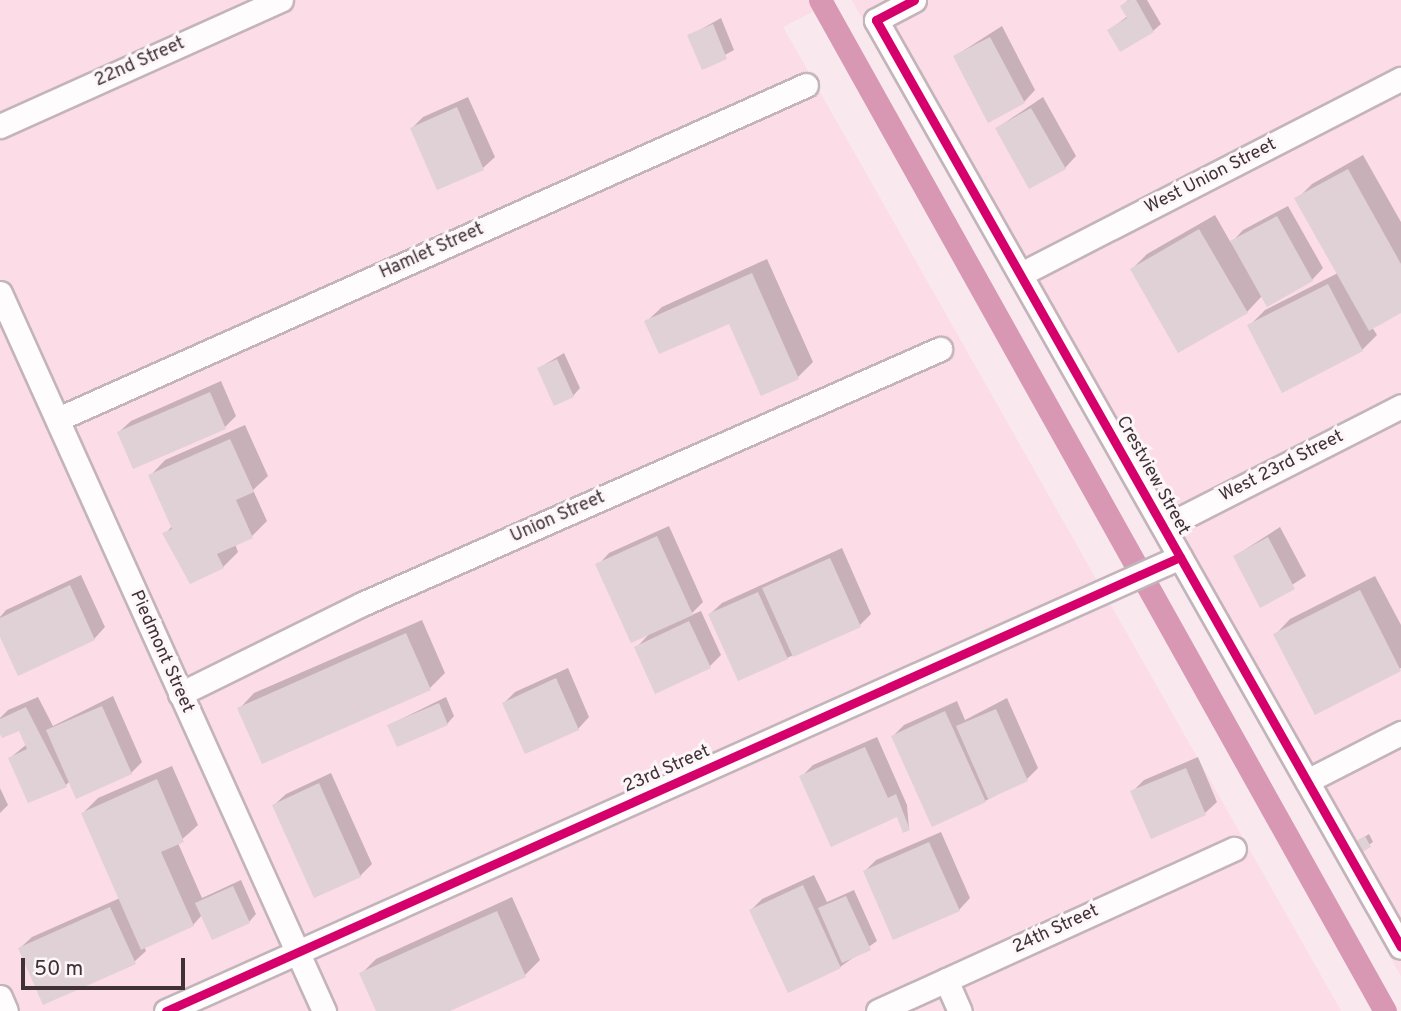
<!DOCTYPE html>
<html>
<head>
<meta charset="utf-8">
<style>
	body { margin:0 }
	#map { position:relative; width:1401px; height:1011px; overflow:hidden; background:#f9e8ee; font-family:Overpass,sans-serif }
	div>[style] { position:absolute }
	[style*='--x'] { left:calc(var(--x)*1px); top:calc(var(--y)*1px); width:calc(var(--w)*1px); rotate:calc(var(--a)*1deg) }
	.built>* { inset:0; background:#fbdce7 }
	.shadow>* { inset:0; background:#0003 }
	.canal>* { height:23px; margin:-11.5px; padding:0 11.5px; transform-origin:11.5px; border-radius:11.5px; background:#d897b2 }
	.building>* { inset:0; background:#dfd1d6 }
	.roads { filter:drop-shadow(2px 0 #c3b4ba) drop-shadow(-2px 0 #c3b4ba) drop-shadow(0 2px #c3b4ba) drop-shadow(0 -2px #c3b4ba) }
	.street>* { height:23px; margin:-11.5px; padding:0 11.5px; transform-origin:11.5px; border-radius:11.5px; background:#fefcfc }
	.cycleway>* { height:9px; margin:-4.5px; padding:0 4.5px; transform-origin:4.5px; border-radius:4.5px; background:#d6006c }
	span { translate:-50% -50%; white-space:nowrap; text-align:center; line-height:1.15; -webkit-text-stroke:6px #fdf6f9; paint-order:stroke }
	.street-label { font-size:18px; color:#3f3136 }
	.scale { position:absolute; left:21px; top:958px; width:164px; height:32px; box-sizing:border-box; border:4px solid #3f3136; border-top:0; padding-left:9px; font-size:21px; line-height:24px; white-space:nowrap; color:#3f3136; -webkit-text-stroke:5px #fdf6f9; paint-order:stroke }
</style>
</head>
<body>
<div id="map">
	<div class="built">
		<i style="clip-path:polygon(0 0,836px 0,783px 27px,1341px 1011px,0 1011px)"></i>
		<i style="clip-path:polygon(852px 0,1401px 0,1401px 976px)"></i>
	</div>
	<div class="shadow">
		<i style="clip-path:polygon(1128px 0,1147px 0,1161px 24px,1153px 31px,1109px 30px,1128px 16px,1122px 6px)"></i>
		<i style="clip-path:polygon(721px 18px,734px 50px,703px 67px,689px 36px)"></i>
		<i style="clip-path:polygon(1002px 26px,1035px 90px,1024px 102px,955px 56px)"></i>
		<i style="clip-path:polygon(468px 97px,495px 157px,483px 168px,412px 128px,423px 117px)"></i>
		<i style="clip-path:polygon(1043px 97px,1076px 156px,1065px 168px,997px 128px)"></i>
		<i style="clip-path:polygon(1363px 155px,1401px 222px,1401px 311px,1372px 327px,1377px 335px,1362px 350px,1250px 325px,1265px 310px,1338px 273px,1297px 199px,1312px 184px)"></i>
		<i style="clip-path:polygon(1288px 206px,1323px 268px,1312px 280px,1262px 296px,1247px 312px,1132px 269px,1147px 254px,1215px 215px,1231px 243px,1243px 230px)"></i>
		<i style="clip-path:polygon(767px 259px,813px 362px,798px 377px,730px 321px,646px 322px,662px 307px)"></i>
		<i style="clip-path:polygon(564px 353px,580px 388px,573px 396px,539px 368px)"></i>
		<i style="clip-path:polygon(221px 381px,236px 416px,225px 427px,119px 432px,131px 421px)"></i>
		<i style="clip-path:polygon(245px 425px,268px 476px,253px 490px,267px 521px,252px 536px,235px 544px,238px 552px,223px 567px,165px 534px,173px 525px,150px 476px,165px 460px)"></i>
		<i style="clip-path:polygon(669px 526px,703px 602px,689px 616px,701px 611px,721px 655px,710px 666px,636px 648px,651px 632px,598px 565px,609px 553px)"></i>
		<i style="clip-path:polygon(1280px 527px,1306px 576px,1260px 605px,1235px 556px)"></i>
		<i style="clip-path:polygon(842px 548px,871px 614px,860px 625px,787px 658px,710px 614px,722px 603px)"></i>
		<i style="clip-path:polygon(81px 575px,105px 627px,94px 639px,0 633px,0 617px,6px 610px)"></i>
		<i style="clip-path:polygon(1375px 576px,1401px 625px,1401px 668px,1315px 713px,1275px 635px,1290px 619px)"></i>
		<i style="clip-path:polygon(422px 620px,445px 673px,430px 688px,239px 709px,254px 693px)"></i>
		<i style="clip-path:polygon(568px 668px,589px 717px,578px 729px,504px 703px,515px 692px)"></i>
		<i style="clip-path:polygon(113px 696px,142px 762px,131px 773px,70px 781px,66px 785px,10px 758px,27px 744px,20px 728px,0 729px,0 718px,8px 710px,38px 697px,53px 726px)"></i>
		<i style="clip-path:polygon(446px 697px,454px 716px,447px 724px,389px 725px)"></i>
		<i style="clip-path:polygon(1007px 698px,1038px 768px,1027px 779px,985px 801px,893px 736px,904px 725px,957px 701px,965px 720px)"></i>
		<i style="clip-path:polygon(877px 737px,907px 805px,909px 829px,897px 814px,802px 776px,813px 765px)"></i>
		<i style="clip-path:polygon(1198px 757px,1217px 802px,1205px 813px,1152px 836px,1132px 792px,1144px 780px)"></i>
		<i style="clip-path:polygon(172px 766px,198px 825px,178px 843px,202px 898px,241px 880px,256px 914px,249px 922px,202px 915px,193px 925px,144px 946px,146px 951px,134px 962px,20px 948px,32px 937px,120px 898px,83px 813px,98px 798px)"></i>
		<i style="clip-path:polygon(331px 773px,372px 864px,360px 876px,274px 805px,286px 794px)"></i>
		<i style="clip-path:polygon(0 788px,8px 805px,0 813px)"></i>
		<i style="clip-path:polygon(941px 832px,970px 898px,959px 910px,865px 871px,876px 860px)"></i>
		<i style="clip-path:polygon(1369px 834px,1373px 842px,1363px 849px,1358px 841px)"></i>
		<i style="clip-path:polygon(814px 875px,827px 902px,854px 890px,877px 941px,840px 967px,751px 910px,762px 899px)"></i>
		<i style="clip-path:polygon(512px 897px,540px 960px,525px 975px,446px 1011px,377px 1011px,361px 974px,376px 959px)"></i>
	</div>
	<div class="canal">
		<i style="--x:820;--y:0;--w:1158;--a:60.8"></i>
	</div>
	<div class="building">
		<i style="clip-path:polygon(1129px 0,1136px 0,1154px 32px,1120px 52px,1107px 30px,1127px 18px,1120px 6px)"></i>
		<i style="clip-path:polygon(713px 24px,727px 59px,702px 70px,687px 35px)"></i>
		<i style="clip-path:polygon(990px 37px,1025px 103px,988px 123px,953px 56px)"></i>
		<i style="clip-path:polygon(457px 107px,484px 170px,437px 190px,410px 128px)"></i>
		<i style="clip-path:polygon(1031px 108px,1066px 169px,1029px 189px,995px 128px)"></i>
		<i style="clip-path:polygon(1348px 169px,1401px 264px,1401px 313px,1369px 331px,1294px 198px)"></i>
		<i style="clip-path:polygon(1277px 216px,1313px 281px,1267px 307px,1230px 241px)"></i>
		<i style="clip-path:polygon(1199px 229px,1248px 313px,1178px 353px,1130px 269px)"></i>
		<i style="clip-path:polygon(752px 273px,799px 379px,761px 396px,729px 324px,659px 354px,644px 321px)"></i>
		<i style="clip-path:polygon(1328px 284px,1363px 351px,1282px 393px,1247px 325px)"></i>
		<i style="clip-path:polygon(557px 359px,574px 397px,554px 406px,537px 368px)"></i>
		<i style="clip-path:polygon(210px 392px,226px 429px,133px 469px,117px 432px)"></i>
		<i style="clip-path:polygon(230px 439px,254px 492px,236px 500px,253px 538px,217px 554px,224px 568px,190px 584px,162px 533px,172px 529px,148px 475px)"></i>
		<i style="clip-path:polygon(657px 536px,693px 615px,631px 643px,595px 564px)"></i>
		<i style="clip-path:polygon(1268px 537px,1295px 589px,1260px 608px,1233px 556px)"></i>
		<i style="clip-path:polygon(830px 558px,861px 627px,793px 657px,762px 588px)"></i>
		<i style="clip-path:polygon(70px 585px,95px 640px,18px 676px,0 637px,0 618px)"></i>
		<i style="clip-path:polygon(1360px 590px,1401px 671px,1315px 715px,1273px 634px)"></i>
		<i style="clip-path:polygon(758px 592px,788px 659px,738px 681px,708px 614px)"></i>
		<i style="clip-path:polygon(689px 621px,711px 668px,655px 694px,634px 647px)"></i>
		<i style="clip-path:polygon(406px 633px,431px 690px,262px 764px,237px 708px)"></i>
		<i style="clip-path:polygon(556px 678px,579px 730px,525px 754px,502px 703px)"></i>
		<i style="clip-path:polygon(439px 703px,448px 725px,397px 747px,387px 725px)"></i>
		<i style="clip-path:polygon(102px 706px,132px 774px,76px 799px,46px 730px)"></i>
		<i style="clip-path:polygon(26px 707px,67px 787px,28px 803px,8px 758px,27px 749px,19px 731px,2px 738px,0 734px,0 719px)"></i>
		<i style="clip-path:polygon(996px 709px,1028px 781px,988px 799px,956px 726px)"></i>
		<i style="clip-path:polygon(945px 711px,986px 802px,932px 827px,891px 736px)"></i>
		<i style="clip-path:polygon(865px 747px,888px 798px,896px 794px,910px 830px,903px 833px,897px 817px,831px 847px,799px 776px)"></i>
		<i style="clip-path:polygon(1186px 768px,1206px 815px,1151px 839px,1130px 791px)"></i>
		<i style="clip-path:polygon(157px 779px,184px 842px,161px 852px,194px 926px,141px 950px,81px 813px)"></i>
		<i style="clip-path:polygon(319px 783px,361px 877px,314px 898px,272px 805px)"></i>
		<i style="clip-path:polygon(1365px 836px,1371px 847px,1362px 852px,1356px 841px)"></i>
		<i style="clip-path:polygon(929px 842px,960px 911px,893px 940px,863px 871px)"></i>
		<i style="clip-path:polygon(803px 885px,841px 968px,788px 993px,749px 910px)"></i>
		<i style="clip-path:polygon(233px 886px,250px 923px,212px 940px,195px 903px)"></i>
		<i style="clip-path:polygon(846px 896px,871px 950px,842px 963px,818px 908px)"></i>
		<i style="clip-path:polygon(110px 907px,136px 964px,43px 1005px,18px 948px)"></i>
		<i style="clip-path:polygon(497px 911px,526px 977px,450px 1011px,376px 1011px,359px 973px)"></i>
	</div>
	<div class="roads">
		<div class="street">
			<i style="--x:914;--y:0;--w:43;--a:152.2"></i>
			<i style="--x:876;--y:20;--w:1065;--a:60.48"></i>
			<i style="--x:0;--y:126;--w:308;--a:-24.2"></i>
			<i style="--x:1021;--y:274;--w:427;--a:-27.2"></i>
			<i style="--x:0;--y:293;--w:788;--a:65.71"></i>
			<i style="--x:58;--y:419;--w:819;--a:-24.06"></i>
			<i style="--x:1164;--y:527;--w:266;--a:-27"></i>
			<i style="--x:180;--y:694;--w:203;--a:-26.3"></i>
			<i style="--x:362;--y:604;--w:632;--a:-23.81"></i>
			<i style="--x:1307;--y:781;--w:106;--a:-27.1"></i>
			<i style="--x:946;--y:980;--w:34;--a:66"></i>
			<i style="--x:0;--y:997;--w:15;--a:67"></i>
			<i style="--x:166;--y:1011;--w:1111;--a:-24.12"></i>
			<i style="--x:878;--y:1011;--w:391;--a:-24.5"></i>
		</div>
	</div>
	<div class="cycleway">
		<i style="--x:914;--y:0;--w:43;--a:152.2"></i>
		<i style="--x:876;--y:20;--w:1065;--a:60.48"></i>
		<i style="--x:166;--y:1011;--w:1111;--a:-24.12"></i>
	</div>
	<div class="street-label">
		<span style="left:140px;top:63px;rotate:-24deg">22nd Street</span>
		<span style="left:1211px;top:177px;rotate:-27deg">West Union Street</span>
		<span style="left:432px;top:252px;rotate:-24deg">Hamlet Street</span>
		<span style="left:1282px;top:467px;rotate:-27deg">West 23rd Street</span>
		<span style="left:1152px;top:476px;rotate:61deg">Crestview Street</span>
		<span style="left:558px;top:518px;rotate:-24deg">Union Street</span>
		<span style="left:161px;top:652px;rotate:66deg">Piedmont Street</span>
		<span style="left:667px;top:770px;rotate:-24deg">23rd Street</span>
		<span style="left:1056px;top:930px;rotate:-25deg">24th Street</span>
	</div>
	<div class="scale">50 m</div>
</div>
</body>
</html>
